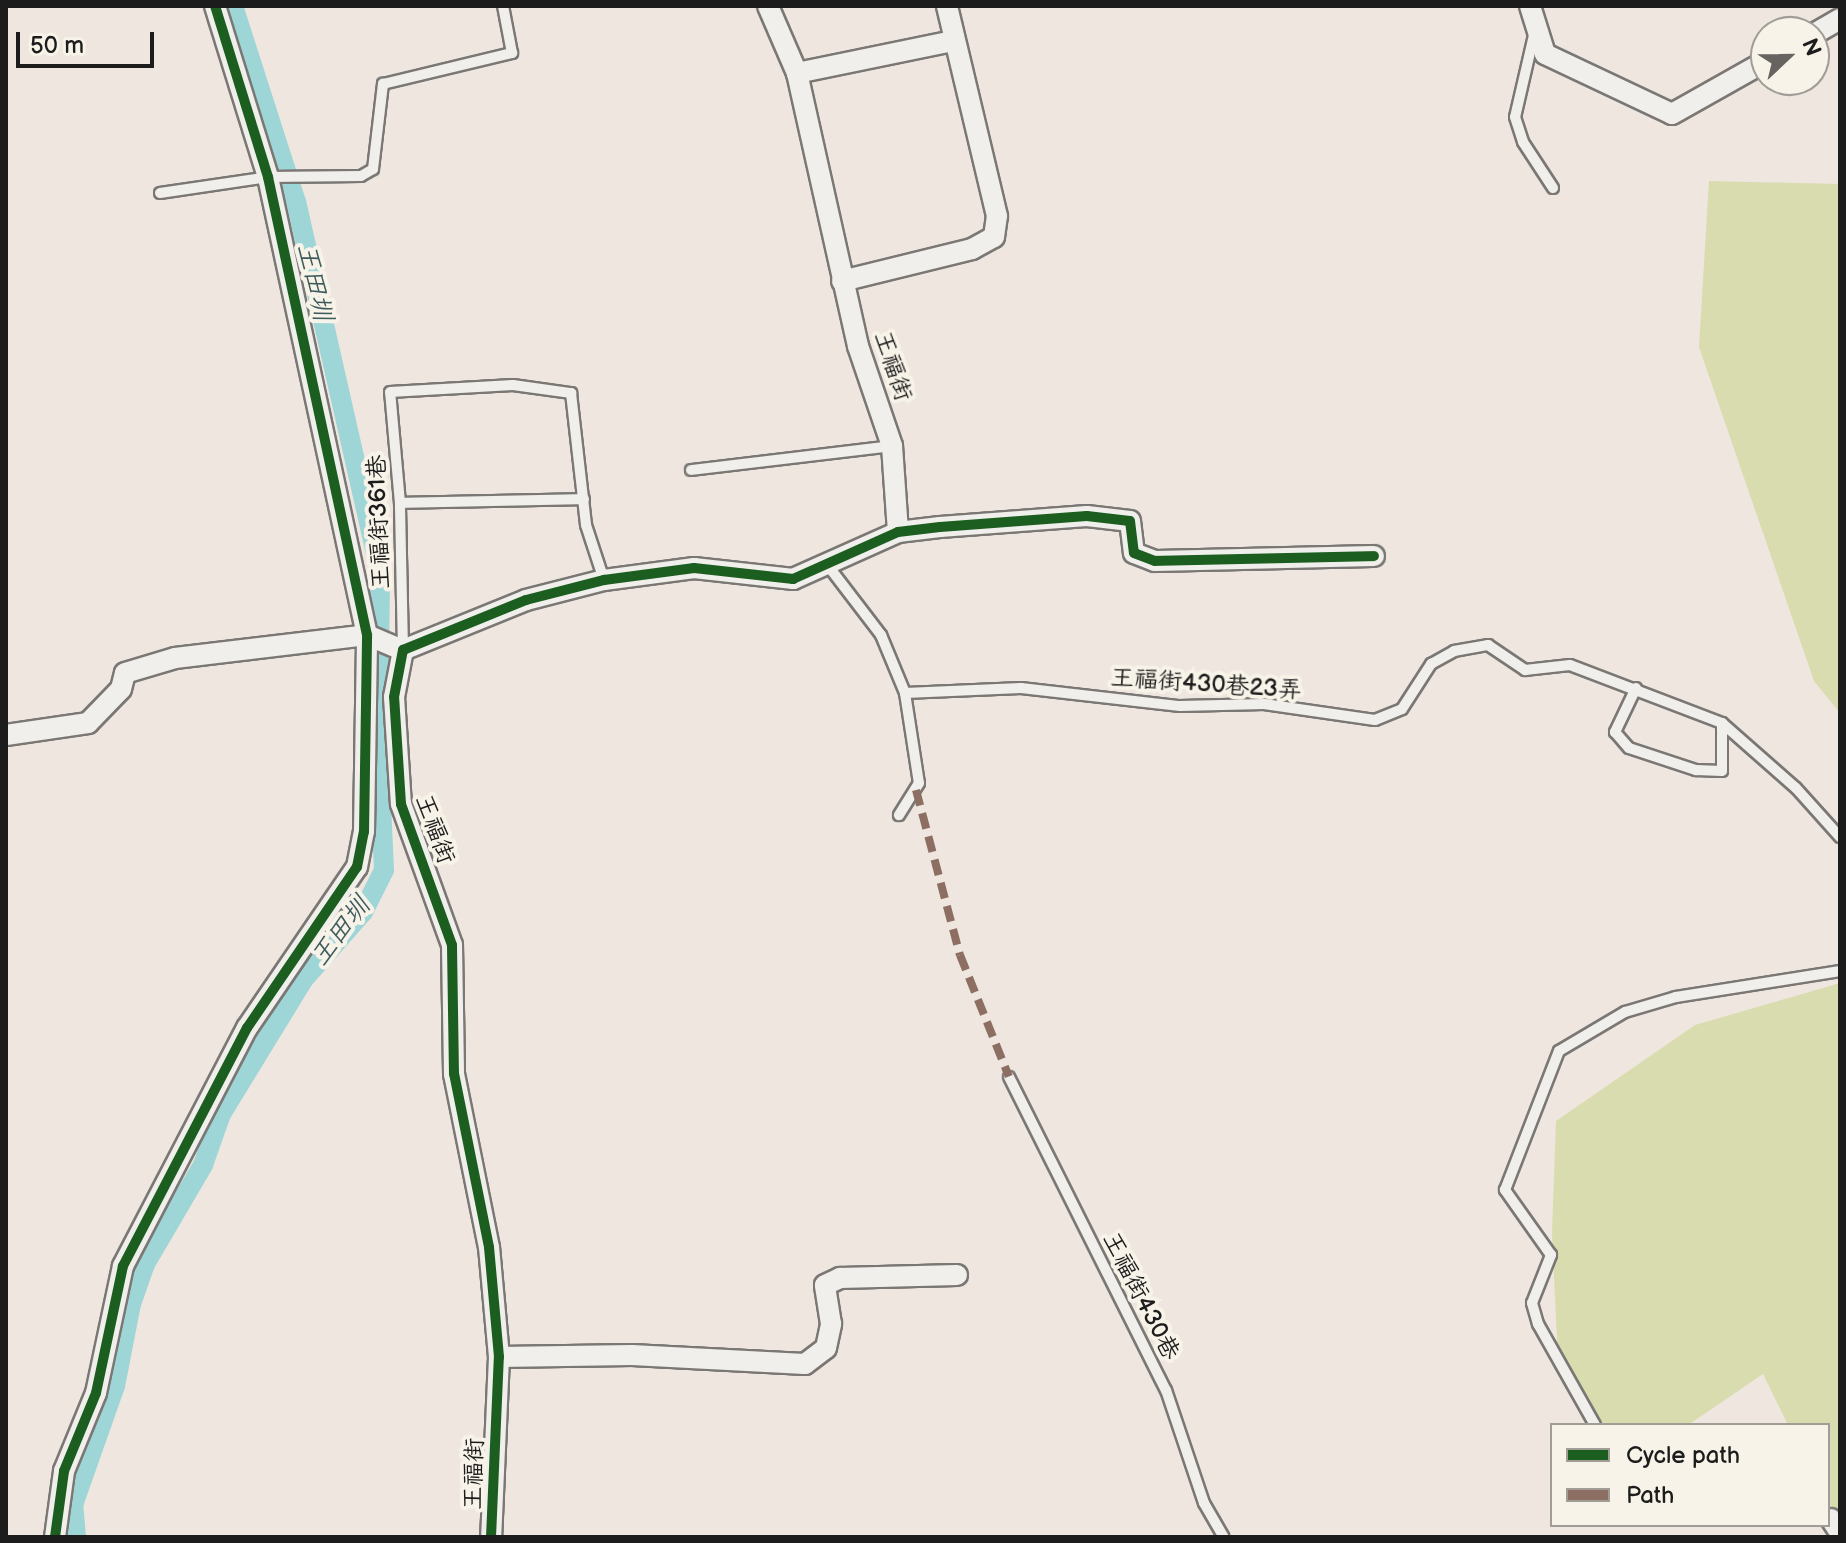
<!DOCTYPE html>
<html>
<head>
<meta charset="utf-8">
<style>
	body { margin:0 }
	#map { position:relative; width:1846px; height:1543px; overflow:hidden; background:#eee6df; font-family:"Balsamiq Sans","LXGW WenKai TC",sans-serif }
	div>[style] { position:absolute }
	[style*='--x'] { left:calc(var(--x)*1px); top:calc(var(--y)*1px); width:calc(var(--w)*1px); rotate:calc(var(--a)*1deg) }
	.green>* { inset:0; background:#d9dcae }
	.canal>* { height:20px; margin:-10px; padding:0 10px; transform-origin:10px; border-radius:10px; background:#9ed5d7 }
	.roads { filter:drop-shadow(2px 0 #7a7774) drop-shadow(-2px 0 #7a7774) drop-shadow(0 2px #7a7774) drop-shadow(0 -2px #7a7774) }
	.lane>* { height:10px; margin:-5px; padding:0 5px; transform-origin:5px; border-radius:5px; background:#f1efeb }
	.street>* { height:20px; margin:-10px; padding:0 10px; transform-origin:10px; border-radius:10px; background:#f1efeb }
	.quiet>* { height:8px; margin-top:-4px; transform-origin:0; background:repeating-linear-gradient(90deg,#8d6e63 0 16px,transparent 0 24px) }
	.cycleway>* { height:10px; margin:-5px; padding:0 5px; transform-origin:5px; border-radius:5px; background:#1b5e20 }
	span { translate:-50% -50%; white-space:nowrap; text-align:center; line-height:1.15; -webkit-text-stroke:8px #f7f3e8; paint-order:stroke }
	.street-label { font-size:24px; color:#1c1c1c }
	.water-label { font-size:26px; color:#3e5a5c; font-style:italic }
	.frame { position:absolute; inset:0; border:8px solid #1c1c1c; pointer-events:none }
	.legend { position:absolute; left:1550px; top:1423px; width:280px; height:104px; box-sizing:border-box; background:#f7f3e8; border:2px solid #9f9d96; margin:0; padding:10px 14px; list-style:none; font-size:24px; color:#1c1c1c }
	.legend li { display:flex; align-items:center; gap:16px; height:40px }
	.legend b { width:40px; border:2px solid #9f9d96 }
	.north { position:absolute; left:1750px; top:16px; width:80px; height:80px; box-sizing:border-box; background:#f7f3e8; border:2px solid #9f9d96; border-radius:50%; rotate:68deg; font-size:22px; font-weight:700; line-height:32px; text-align:center; color:#1c1c1c }
	.north::after { content:''; display:block; margin:auto; width:28px; height:36px; background:#666360; clip-path:polygon(50% 0,100% 100%,50% 72%,0 100%) }
	.scale { position:absolute; left:16px; top:32px; width:138px; height:36px; box-sizing:border-box; border:4px solid #1c1c1c; border-top:0; padding-left:10px; font-size:24px; line-height:28px; white-space:nowrap; color:#1c1c1c; -webkit-text-stroke:6px #f7f3e8; paint-order:stroke }
</style>
</head>
<body>
<div id="map">
	<div class="green">
		<i style="clip-path:polygon(1709px 181px,1840px 184px,1840px 713px,1814px 681px,1699px 347px)"></i>
		<i style="clip-path:polygon(1840px 983px,1840px 1522px,1828px 1501px,1828px 1425px,1788px 1425px,1763px 1374px,1688px 1425px,1603px 1425px,1558px 1360px,1552px 1234px,1556px 1121px,1695px 1025px)"></i>
	</div>
	<div class="canal">
		<i style="--x:76;--y:1537;--w:32;--a:-95"></i>
		<i style="--x:73;--y:1505;--w:126;--a:-70.6"></i>
		<i style="--x:115;--y:1386;--w:84;--a:-79"></i>
		<i style="--x:131;--y:1304;--w:42;--a:-70.7"></i>
		<i style="--x:145;--y:1264;--w:115;--a:-59.6"></i>
		<i style="--x:203;--y:1165;--w:54;--a:-70.6"></i>
		<i style="--x:221;--y:1114;--w:157;--a:-58.5"></i>
		<i style="--x:303;--y:980;--w:91;--a:-48.6"></i>
		<i style="--x:363;--y:912;--w:47;--a:-63.4"></i>
		<i style="--x:384;--y:870;--w:130;--a:-92.6"></i>
		<i style="--x:378;--y:740;--w:169;--a:-89.3"></i>
		<i style="--x:380;--y:571;--w:378;--a:-102.8"></i>
		<i style="--x:296;--y:202;--w:206;--a:-107.8"></i>
	</div>
	<div class="roads">
		<div class="lane">
			<i style="--x:1534;--y:35;--w:84;--a:103"></i>
			<i style="--x:1515;--y:117;--w:26;--a:72"></i>
			<i style="--x:1523;--y:142;--w:55;--a:56.9"></i>
			<i style="--x:160;--y:193;--w:109;--a:-8.4"></i>
			<i style="--x:268;--y:177;--w:93;--a:-0.6"></i>
			<i style="--x:361;--y:176;--w:14;--a:-30"></i>
			<i style="--x:373;--y:169;--w:86;--a:-83.3"></i>
			<i style="--x:383;--y:84;--w:133;--a:-13.5"></i>
			<i style="--x:512;--y:53;--w:48;--a:-100.8"></i>
			<i style="--x:691;--y:470;--w:202;--a:-6.8"></i>
			<i style="--x:400;--y:503;--w:184;--a:-1.2"></i>
			<i style="--x:829;--y:567;--w:86;--a:52.6"></i>
			<i style="--x:881;--y:635;--w:63;--a:67.5"></i>
			<i style="--x:905;--y:693;--w:91;--a:81.2"></i>
			<i style="--x:919;--y:783;--w:38;--a:122"></i>
			<i style="--x:403;--y:650;--w:147;--a:-91.2"></i>
			<i style="--x:400;--y:503;--w:111;--a:-95.1"></i>
			<i style="--x:390;--y:392;--w:123;--a:-3.3"></i>
			<i style="--x:513;--y:385;--w:59;--a:7.9"></i>
			<i style="--x:571;--y:393;--w:133;--a:83.5"></i>
			<i style="--x:586;--y:525;--w:58;--a:71.9"></i>
			<i style="--x:1636;--y:688;--w:49;--a:115.5"></i>
			<i style="--x:1615;--y:732;--w:21;--a:49"></i>
			<i style="--x:1629;--y:748;--w:71;--a:18.2"></i>
			<i style="--x:1696;--y:770;--w:26;--a:2"></i>
			<i style="--x:1722;--y:771;--w:48;--a:-90"></i>
			<i style="--x:905;--y:693;--w:116;--a:-2.5"></i>
			<i style="--x:1021;--y:688;--w:160;--a:6.5"></i>
			<i style="--x:1180;--y:706;--w:84;--a:-1.4"></i>
			<i style="--x:1264;--y:704;--w:112;--a:8.2"></i>
			<i style="--x:1375;--y:720;--w:29;--a:-22"></i>
			<i style="--x:1402;--y:709;--w:54;--a:-57.2"></i>
			<i style="--x:1431;--y:664;--w:26;--a:-29"></i>
			<i style="--x:1454;--y:651;--w:35;--a:-10"></i>
			<i style="--x:1488;--y:645;--w:45;--a:34"></i>
			<i style="--x:1525;--y:670;--w:45;--a:-6.3"></i>
			<i style="--x:1570;--y:665;--w:163;--a:20.9"></i>
			<i style="--x:1722;--y:723;--w:98;--a:41.3"></i>
			<i style="--x:1796;--y:788;--w:66;--a:48.1"></i>
			<i style="--x:1009;--y:1077;--w:350;--a:63.4"></i>
			<i style="--x:1166;--y:1390;--w:119;--a:71.4"></i>
			<i style="--x:1204;--y:1503;--w:39;--a:60"></i>
			<i style="--x:1595;--y:1425;--w:116;--a:-119.4"></i>
			<i style="--x:1538;--y:1324;--w:22;--a:-106"></i>
			<i style="--x:1532;--y:1303;--w:52;--a:-68.4"></i>
			<i style="--x:1551;--y:1255;--w:80;--a:-125.3"></i>
			<i style="--x:1505;--y:1190;--w:149;--a:-68.8"></i>
			<i style="--x:1559;--y:1051;--w:77;--a:-30.6"></i>
			<i style="--x:1625;--y:1012;--w:53;--a:-16.4"></i>
			<i style="--x:1676;--y:997;--w:166;--a:-9"></i>
		</div>
		<div class="street">
			<i style="--x:768;--y:6;--w:73;--a:66.6"></i>
			<i style="--x:797;--y:73;--w:280;--a:77.4"></i>
			<i style="--x:858;--y:346;--w:106;--a:71.2"></i>
			<i style="--x:892;--y:446;--w:86;--a:86"></i>
			<i style="--x:1530;--y:6;--w:50;--a:72.6"></i>
			<i style="--x:1545;--y:54;--w:140;--a:25.3"></i>
			<i style="--x:1672;--y:114;--w:108;--a:-29.4"></i>
			<i style="--x:1814;--y:34;--w:30;--a:-30"></i>
			<i style="--x:797;--y:73;--w:159;--a:-11.6"></i>
			<i style="--x:842;--y:281;--w:134;--a:-13.8"></i>
			<i style="--x:972;--y:249;--w:25;--a:-29"></i>
			<i style="--x:994;--y:237;--w:21;--a:-82"></i>
			<i style="--x:997;--y:216;--w:216;--a:-103.4"></i>
			<i style="--x:403;--y:650;--w:133;--a:-22.1"></i>
			<i style="--x:526;--y:600;--w:81;--a:-14.4"></i>
			<i style="--x:604;--y:580;--w:91;--a:-7.6"></i>
			<i style="--x:694;--y:568;--w:100;--a:6.3"></i>
			<i style="--x:793;--y:579;--w:115;--a:-24.1"></i>
			<i style="--x:898;--y:532;--w:42;--a:-6.8"></i>
			<i style="--x:940;--y:527;--w:147;--a:-4.3"></i>
			<i style="--x:1087;--y:516;--w:43;--a:6.6"></i>
			<i style="--x:1130;--y:521;--w:32;--a:83"></i>
			<i style="--x:1134;--y:553;--w:22;--a:21"></i>
			<i style="--x:1155;--y:561;--w:219;--a:-1.3"></i>
			<i style="--x:403;--y:650;--w:48;--a:100.8"></i>
			<i style="--x:394;--y:697;--w:107;--a:86.3"></i>
			<i style="--x:401;--y:804;--w:150;--a:70.1"></i>
			<i style="--x:452;--y:945;--w:129;--a:89.1"></i>
			<i style="--x:454;--y:1074;--w:177;--a:78.6"></i>
			<i style="--x:489;--y:1247;--w:110;--a:84.8"></i>
			<i style="--x:499;--y:1357;--w:180;--a:92.5"></i>
			<i style="--x:6;--y:735;--w:83;--a:-8.3"></i>
			<i style="--x:88;--y:723;--w:47;--a:-45.9"></i>
			<i style="--x:121;--y:689;--w:16;--a:-76"></i>
			<i style="--x:125;--y:673;--w:52;--a:-16.7"></i>
			<i style="--x:175;--y:658;--w:193;--a:-6.8"></i>
			<i style="--x:367;--y:635;--w:39;--a:23"></i>
			<i style="--x:499;--y:1357;--w:133;--a:-0.9"></i>
			<i style="--x:632;--y:1355;--w:173;--a:3"></i>
			<i style="--x:805;--y:1364;--w:26;--a:-37"></i>
			<i style="--x:826;--y:1348;--w:25;--a:-78"></i>
			<i style="--x:831;--y:1324;--w:39;--a:-99"></i>
			<i style="--x:825;--y:1285;--w:17;--a:-25"></i>
			<i style="--x:840;--y:1278;--w:117;--a:-1.5"></i>
			<i style="--x:1831;--y:1519;--w:17;--a:57"></i>
			<i style="--x:55;--y:1537;--w:67;--a:-82.2"></i>
			<i style="--x:64;--y:1471;--w:84;--a:-67.7"></i>
			<i style="--x:96;--y:1393;--w:130;--a:-78"></i>
			<i style="--x:123;--y:1266;--w:268;--a:-62.5"></i>
			<i style="--x:247;--y:1028;--w:195;--a:-55.7"></i>
			<i style="--x:357;--y:867;--w:36;--a:-79"></i>
			<i style="--x:364;--y:832;--w:197;--a:-89.1"></i>
			<i style="--x:367;--y:635;--w:469;--a:-102.2"></i>
			<i style="--x:268;--y:177;--w:179;--a:-107.2"></i>
		</div>
	</div>
	<div class="quiet">
		<i style="--x:916;--y:790;--w:171;--a:75.1"></i>
		<i style="--x:960;--y:955;--w:131;--a:68.1"></i>
	</div>
	<div class="cycleway">
		<i style="--x:55;--y:1537;--w:67;--a:-82.2"></i>
		<i style="--x:64;--y:1471;--w:84;--a:-67.7"></i>
		<i style="--x:96;--y:1393;--w:130;--a:-78"></i>
		<i style="--x:123;--y:1266;--w:268;--a:-62.5"></i>
		<i style="--x:247;--y:1028;--w:195;--a:-55.7"></i>
		<i style="--x:357;--y:867;--w:36;--a:-79"></i>
		<i style="--x:364;--y:832;--w:197;--a:-89.1"></i>
		<i style="--x:367;--y:635;--w:469;--a:-102.2"></i>
		<i style="--x:268;--y:177;--w:179;--a:-107.2"></i>
		<i style="--x:491;--y:1537;--w:180;--a:-87.5"></i>
		<i style="--x:499;--y:1357;--w:110;--a:-95.2"></i>
		<i style="--x:489;--y:1247;--w:177;--a:-101.4"></i>
		<i style="--x:454;--y:1074;--w:129;--a:-90.9"></i>
		<i style="--x:452;--y:945;--w:150;--a:-109.9"></i>
		<i style="--x:401;--y:804;--w:107;--a:-93.7"></i>
		<i style="--x:394;--y:697;--w:48;--a:-79.2"></i>
		<i style="--x:403;--y:650;--w:133;--a:-22.1"></i>
		<i style="--x:526;--y:600;--w:81;--a:-14.4"></i>
		<i style="--x:604;--y:580;--w:91;--a:-7.6"></i>
		<i style="--x:694;--y:568;--w:100;--a:6.3"></i>
		<i style="--x:793;--y:579;--w:115;--a:-24.1"></i>
		<i style="--x:898;--y:532;--w:42;--a:-6.8"></i>
		<i style="--x:940;--y:527;--w:147;--a:-4.3"></i>
		<i style="--x:1087;--y:516;--w:43;--a:6.6"></i>
		<i style="--x:1130;--y:521;--w:32;--a:83"></i>
		<i style="--x:1134;--y:553;--w:22;--a:21"></i>
		<i style="--x:1155;--y:561;--w:219;--a:-1.3"></i>
	</div>
	<div class="street-label">
		<span style="left:893px;top:366px;rotate:72deg">王福街</span>
		<span style="left:379px;top:522px;rotate:-92deg">王福街361巷</span>
		<span style="left:1206px;top:684px;rotate:4deg">王福街430巷23弄</span>
		<span style="left:435px;top:829px;rotate:70deg">王福街</span>
		<span style="left:1141px;top:1296px;rotate:63deg">王福街430巷</span>
		<span style="left:474px;top:1474px;rotate:-88deg">王福街</span>
	</div>
	<div class="water-label">
		<span style="left:314px;top:282px;rotate:77deg">王田圳</span>
		<span style="left:341px;top:932px;rotate:-52deg">王田圳</span>
	</div>
	<div class="frame"></div>
	<ul class="legend">
	<li><b style="height:10px;background:#1b5e20"></b>Cycle path</li>
	<li><b style="height:10px;background:#8d6e63"></b>Path</li>
	</ul>
	<div class="north">N</div>
	<div class="scale">50 m</div>
</div>
</body>
</html>
